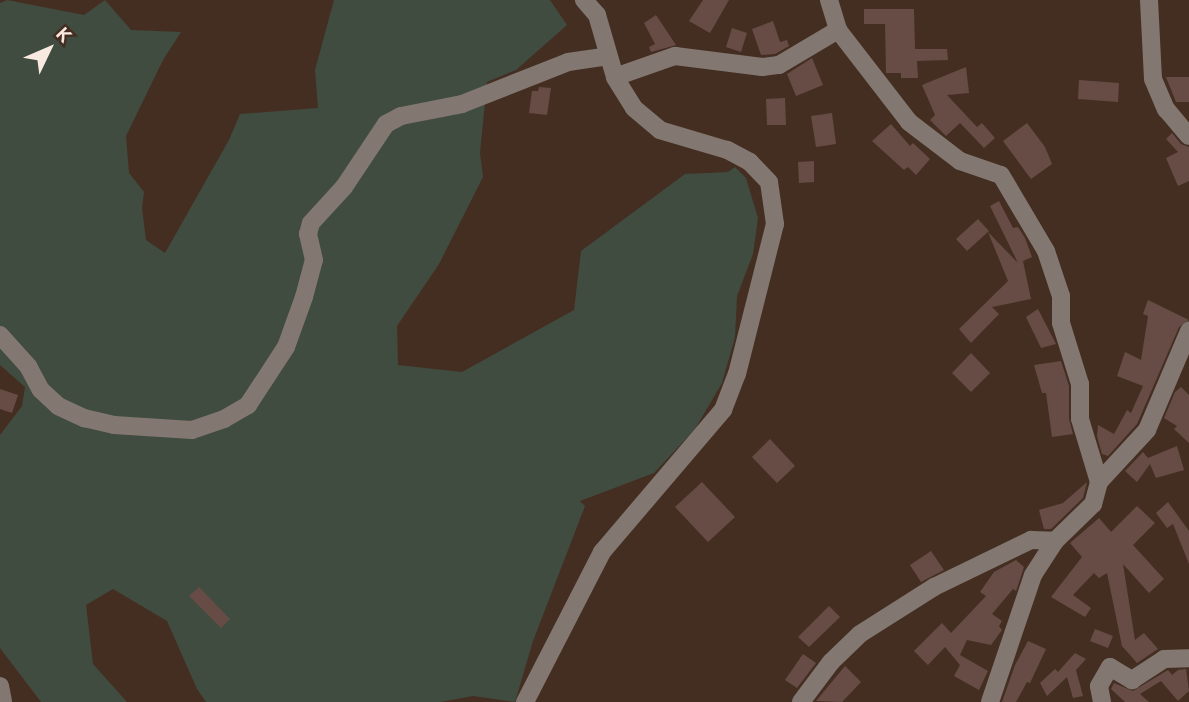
<!DOCTYPE html>
<html>
<head>
<meta charset="utf-8">
<style>
	body { margin:0 }
	#map { position:relative; width:1189px; height:702px; overflow:hidden; background:#442e22; font-family:Ubuntu,sans-serif }
	div>[style] { position:absolute }
	[style*='--x'] { left:calc(var(--x)*1px); top:calc(var(--y)*1px); width:calc(var(--w)*1px); rotate:calc(var(--a)*1deg) }
	.green>* { inset:0; background:#404c3f }
	.building>* { inset:0; background:#674c45 }
	.minor>* { height:18px; margin:-9px; padding:0 9px; transform-origin:9px; border-radius:9px; background:#837871 }
	span { translate:-50% -50%; white-space:nowrap; text-align:center; line-height:1.15; -webkit-text-stroke:5px #442e22; paint-order:stroke }
	.north { position:absolute; left:14px; top:14px; width:70px; height:70px; -webkit-text-stroke:5px #442e22; paint-order:stroke; rotate:46deg; font-size:19px; font-weight:700; line-height:28px; text-align:center; color:#f8e9e1 }
	.north::after { content:''; display:block; margin:auto; width:24px; height:32px; background:#f8e9e1; clip-path:polygon(50% 0,100% 100%,50% 72%,0 100%) }
</style>
</head>
<body>
<div id="map">
	<div class="green">
		<i style="clip-path:polygon(7px 0,84px 15px,105px 0,131px 30px,181px 32px,163px 60px,126px 136px,129px 173px,144px 192px,142px 208px,146px 240px,165px 253px,229px 140px,240px 114px,318px 108px,315px 70px,334px 0,550px 0,567px 25px,516px 70px,487px 82px,480px 153px,483px 177px,439px 264px,397px 326px,398px 365px,462px 372px,574px 310px,581px 251px,685px 174px,728px 172px,735px 167px,746px 178px,758px 218px,753px 254px,737px 296px,735px 337px,722px 383px,695px 429px,654px 473px,580px 501px,585px 506px,533px 641px,515px 702px,473px 696px,440px 702px,206px 702px,197px 689px,167px 621px,113px 589px,86px 605px,93px 664px,127px 702px,41px 702px,0 648px,0 435px,22px 406px,25px 387px,0 365px,0 3px)"></i>
	</div>
	<div class="building">
		<i style="clip-path:polygon(703px 0,729px 0,710px 33px,689px 21px)"></i>
		<i style="clip-path:polygon(864px 9px,914px 9px,915px 49px,947px 49px,948px 60px,917px 61px,918px 78px,901px 78px,901px 73px,886px 73px,885px 24px,864px 24px)"></i>
		<i style="clip-path:polygon(656px 15px,676px 45px,651px 52px,649px 47px,655px 44px,644px 23px)"></i>
		<i style="clip-path:polygon(773px 21px,780px 42px,787px 40px,789px 46px,775px 54px,761px 55px,752px 29px)"></i>
		<i style="clip-path:polygon(732px 28px,747px 33px,741px 52px,726px 47px)"></i>
		<i style="clip-path:polygon(812px 58px,823px 85px,796px 96px,787px 74px)"></i>
		<i style="clip-path:polygon(966px 67px,969px 93px,947px 95px,977px 127px,982px 123px,995px 138px,984px 148px,960px 123px,946px 136px,930px 120px,935px 115px,922px 85px)"></i>
		<i style="clip-path:polygon(1166px 77px,1189px 77px,1189px 102px,1176px 102px)"></i>
		<i style="clip-path:polygon(1079px 80px,1119px 83px,1118px 102px,1078px 99px)"></i>
		<i style="clip-path:polygon(539px 87px,551px 88px,547px 115px,529px 113px,532px 91px,538px 91px)"></i>
		<i style="clip-path:polygon(785px 98px,786px 125px,767px 125px,766px 99px)"></i>
		<i style="clip-path:polygon(832px 113px,836px 144px,816px 147px,811px 116px)"></i>
		<i style="clip-path:polygon(1027px 123px,1045px 147px,1052px 164px,1031px 179px,1003px 141px)"></i>
		<i style="clip-path:polygon(891px 124px,910px 146px,913px 143px,930px 159px,916px 175px,908px 167px,904px 170px,872px 141px)"></i>
		<i style="clip-path:polygon(1172px 133px,1181px 144px,1189px 147px,1189px 181px,1178px 186px,1166px 158px,1178px 152px,1166px 139px)"></i>
		<i style="clip-path:polygon(814px 161px,814px 182px,799px 183px,798px 162px)"></i>
		<i style="clip-path:polygon(999px 201px,1013px 228px,1018px 227px,1025px 238px,1032px 257px,1023px 261px,1031px 299px,992px 307px,999px 314px,971px 343px,959px 329px,1008px 281px,988px 232px,1018px 263px,990px 206px)"></i>
		<i style="clip-path:polygon(978px 219px,989px 231px,967px 251px,956px 239px)"></i>
		<i style="clip-path:polygon(1148px 300px,1189px 320px,1179px 327px,1137px 424px,1108px 456px,1102px 454px,1097px 436px,1098px 425px,1114px 434px,1127px 410px,1131px 413px,1143px 386px,1117px 376px,1125px 352px,1141px 360px,1148px 316px,1143px 314px)"></i>
		<i style="clip-path:polygon(1038px 309px,1056px 344px,1041px 348px,1026px 317px)"></i>
		<i style="clip-path:polygon(971px 353px,990px 373px,971px 392px,952px 373px)"></i>
		<i style="clip-path:polygon(1061px 361px,1069px 386px,1069px 419px,1073px 434px,1052px 437px,1046px 393px,1042px 393px,1034px 365px)"></i>
		<i style="clip-path:polygon(1181px 387px,1189px 395px,1189px 443px,1174px 429px,1177px 426px,1164px 418px,1175px 392px)"></i>
		<i style="clip-path:polygon(0 389px,18px 395px,12px 413px,0 409px)"></i>
		<i style="clip-path:polygon(770px 439px,795px 466px,777px 483px,752px 457px)"></i>
		<i style="clip-path:polygon(1177px 446px,1184px 470px,1156px 478px,1150px 464px,1137px 482px,1125px 471px,1143px 452px,1148px 458px)"></i>
		<i style="clip-path:polygon(702px 482px,735px 517px,708px 542px,675px 507px)"></i>
		<i style="clip-path:polygon(1087px 482px,1083px 498px,1051px 529px,1044px 529px,1039px 510px,1063px 503px)"></i>
		<i style="clip-path:polygon(1168px 502px,1189px 531px,1189px 564px,1173px 524px,1167px 528px,1156px 513px)"></i>
		<i style="clip-path:polygon(1137px 506px,1155px 523px,1133px 545px,1164px 579px,1149px 593px,1123px 564px,1135px 640px,1144px 633px,1158px 649px,1137px 663px,1122px 646px,1107px 573px,1099px 578px,1094px 573px,1073px 595px,1091px 608px,1085px 617px,1051px 597px,1082px 557px,1070px 543px,1099px 518px,1111px 532px)"></i>
		<i style="clip-path:polygon(931px 551px,944px 570px,921px 582px,910px 565px)"></i>
		<i style="clip-path:polygon(1016px 560px,1024px 567px,1016px 591px,1013px 589px,992px 614px,1002px 621px,999px 626px,1002px 630px,991px 645px,967px 640px,960px 655px,988px 671px,979px 690px,954px 676px,960px 665px,945px 647px,928px 665px,914px 651px,942px 623px,951px 633px,986px 596px,980px 592px,994px 572px)"></i>
		<i style="clip-path:polygon(199px 587px,230px 619px,221px 628px,189px 596px)"></i>
		<i style="clip-path:polygon(829px 606px,840px 617px,809px 647px,798px 637px)"></i>
		<i style="clip-path:polygon(1095px 629px,1113px 636px,1108px 648px,1090px 641px)"></i>
		<i style="clip-path:polygon(1028px 641px,1046px 649px,1030px 683px,1027px 682px,1016px 702px,1002px 702px,1015px 665px)"></i>
		<i style="clip-path:polygon(1075px 653px,1086px 659px,1076px 670px,1083px 696px,1073px 698px,1067px 677px,1047px 696px,1040px 683px,1055px 669px,1058px 672px)"></i>
		<i style="clip-path:polygon(803px 654px,816px 663px,797px 688px,785px 680px)"></i>
		<i style="clip-path:polygon(845px 666px,861px 682px,842px 702px,816px 701px)"></i>
		<i style="clip-path:polygon(1186px 669px,1189px 691px,1178px 701px,1161px 681px,1140px 694px,1149px 702px,1125px 702px,1111px 689px,1114px 683px,1133px 691px,1168px 670px,1172px 675px,1178px 670px)"></i>
	</div>
	<div class="minor">
		<i style="--x:829;--y:0;--w:31;--a:73"></i>
		<i style="--x:838;--y:30;--w:116;--a:52.3"></i>
		<i style="--x:909;--y:122;--w:64;--a:37.4"></i>
		<i style="--x:960;--y:161;--w:43;--a:18.9"></i>
		<i style="--x:1001;--y:175;--w:88;--a:59.4"></i>
		<i style="--x:1046;--y:251;--w:47;--a:71.6"></i>
		<i style="--x:1061;--y:296;--w:27;--a:90"></i>
		<i style="--x:1061;--y:323;--w:64;--a:72.7"></i>
		<i style="--x:1080;--y:384;--w:35;--a:90"></i>
		<i style="--x:1080;--y:419;--w:66;--a:73.2"></i>
		<i style="--x:1099;--y:482;--w:23;--a:105"></i>
		<i style="--x:1093;--y:504;--w:53;--a:135.8"></i>
		<i style="--x:1055;--y:541;--w:40;--a:122.9"></i>
		<i style="--x:1033;--y:575;--w:134;--a:108.7"></i>
		<i style="--x:1149;--y:0;--w:79;--a:87.1"></i>
		<i style="--x:1153;--y:79;--w:33;--a:67"></i>
		<i style="--x:1166;--y:109;--w:35;--a:50"></i>
		<i style="--x:615;--y:77;--w:64;--a:-19.3"></i>
		<i style="--x:675;--y:56;--w:88;--a:7.2"></i>
		<i style="--x:762;--y:67;--w:17;--a:-7"></i>
		<i style="--x:779;--y:65;--w:69;--a:-30.7"></i>
		<i style="--x:0;--y:335;--w:42;--a:47.9"></i>
		<i style="--x:28;--y:366;--w:27;--a:62"></i>
		<i style="--x:41;--y:390;--w:23;--a:43"></i>
		<i style="--x:58;--y:406;--w:29;--a:25"></i>
		<i style="--x:84;--y:418;--w:31;--a:13"></i>
		<i style="--x:114;--y:425;--w:78;--a:3.7"></i>
		<i style="--x:192;--y:430;--w:34;--a:-19"></i>
		<i style="--x:224;--y:419;--w:28;--a:-30"></i>
		<i style="--x:248;--y:405;--w:69;--a:-56.8"></i>
		<i style="--x:286;--y:347;--w:53;--a:-70.2"></i>
		<i style="--x:304;--y:297;--w:38;--a:-75"></i>
		<i style="--x:314;--y:260;--w:27;--a:-103"></i>
		<i style="--x:308;--y:234;--w:11;--a:-75"></i>
		<i style="--x:311;--y:223;--w:49;--a:-47.5"></i>
		<i style="--x:344;--y:187;--w:76;--a:-56.3"></i>
		<i style="--x:386;--y:124;--w:17;--a:-28"></i>
		<i style="--x:401;--y:116;--w:62;--a:-11.1"></i>
		<i style="--x:462;--y:104;--w:114;--a:-21.6"></i>
		<i style="--x:568;--y:62;--w:41;--a:-8.3"></i>
		<i style="--x:1099;--y:482;--w:71;--a:-47.3"></i>
		<i style="--x:1147;--y:430;--w:108;--a:-67"></i>
		<i style="--x:0;--y:686;--w:16;--a:79"></i>
		<i style="--x:525;--y:702;--w:169;--a:-62.8"></i>
		<i style="--x:602;--y:552;--w:187;--a:-49.6"></i>
		<i style="--x:723;--y:410;--w:39;--a:-69"></i>
		<i style="--x:737;--y:374;--w:155;--a:-75.8"></i>
		<i style="--x:775;--y:224;--w:42;--a:-98.1"></i>
		<i style="--x:769;--y:182;--w:28;--a:-134"></i>
		<i style="--x:750;--y:162;--w:26;--a:-152"></i>
		<i style="--x:727;--y:150;--w:70;--a:-163.4"></i>
		<i style="--x:660;--y:130;--w:34;--a:-140"></i>
		<i style="--x:634;--y:108;--w:36;--a:-122"></i>
		<i style="--x:615;--y:77;--w:65;--a:-106.2"></i>
		<i style="--x:597;--y:15;--w:20;--a:-131"></i>
		<i style="--x:801;--y:702;--w:50;--a:-53.1"></i>
		<i style="--x:831;--y:662;--w:40;--a:-44"></i>
		<i style="--x:860;--y:634;--w:88;--a:-32.4"></i>
		<i style="--x:934;--y:587;--w:108;--a:-25.9"></i>
		<i style="--x:1031;--y:540;--w:24;--a:2"></i>
		<i style="--x:1102;--y:702;--w:16;--a:-101"></i>
		<i style="--x:1099;--y:686;--w:22;--a:-60"></i>
		<i style="--x:1110;--y:667;--w:26;--a:31"></i>
		<i style="--x:1132;--y:680;--w:38;--a:-33"></i>
		<i style="--x:1164;--y:659;--w:25;--a:-2"></i>
	</div>
	<div class="north">K</div>
</div>
</body>
</html>
